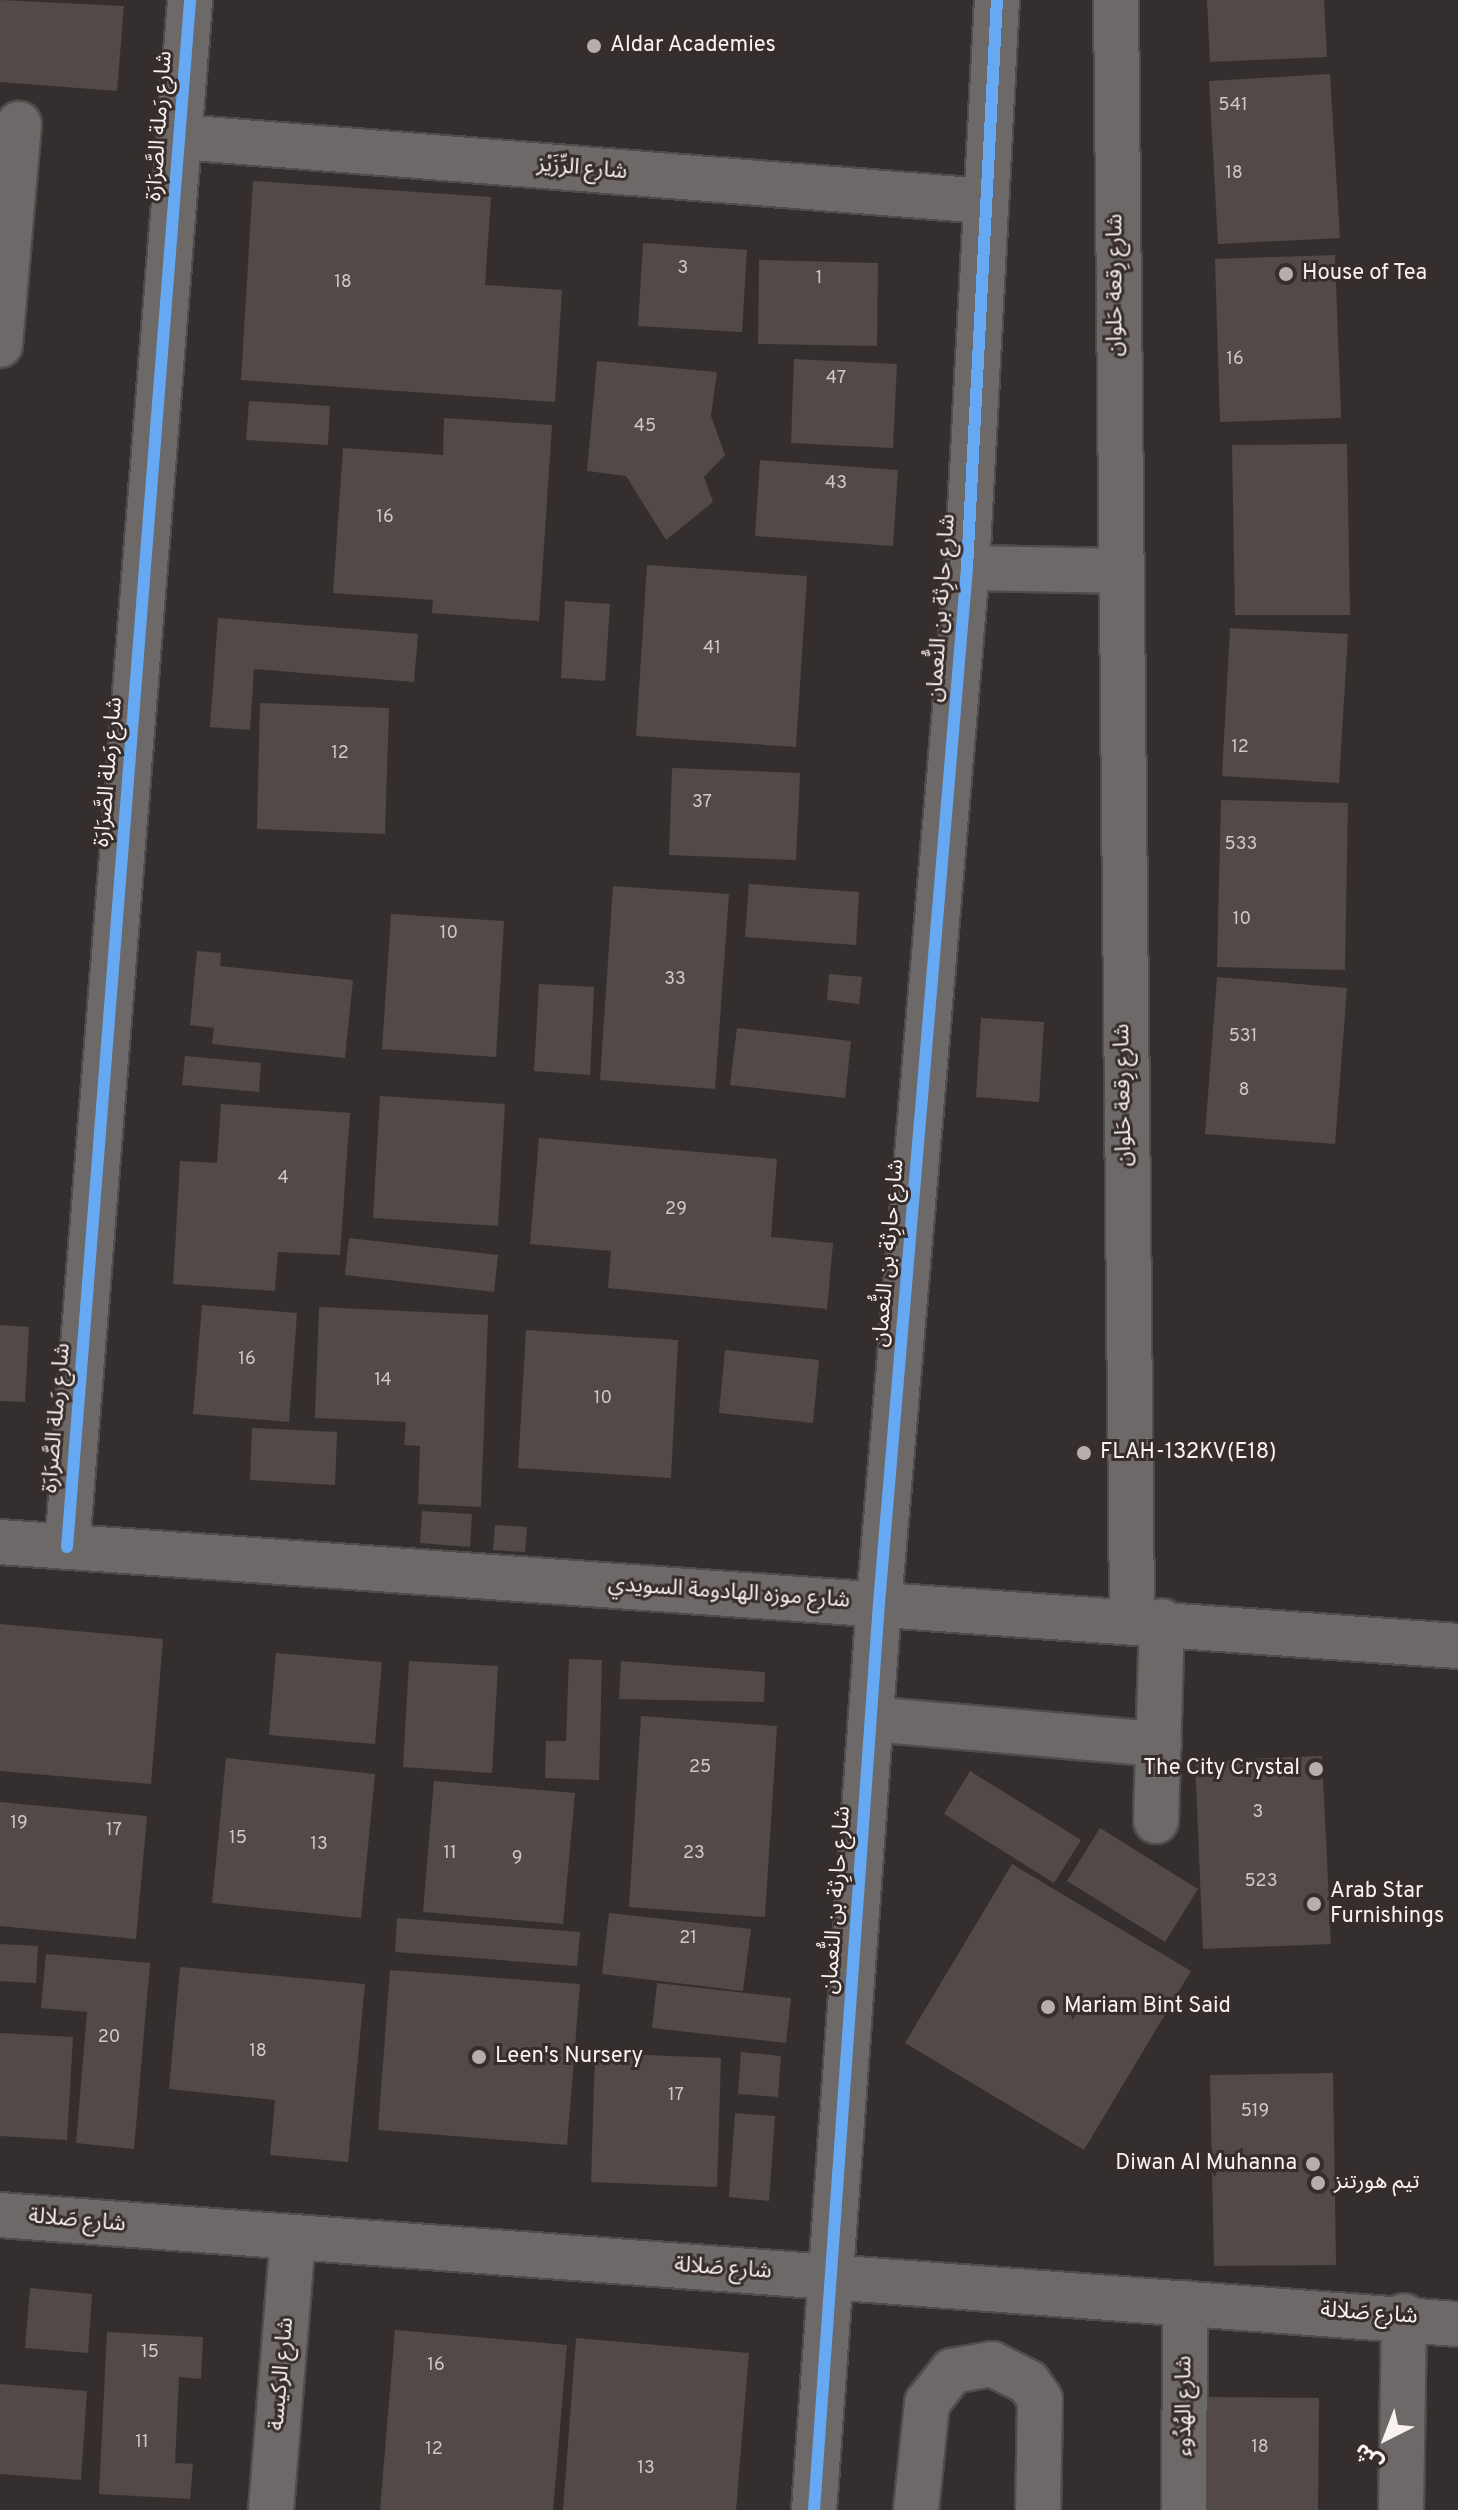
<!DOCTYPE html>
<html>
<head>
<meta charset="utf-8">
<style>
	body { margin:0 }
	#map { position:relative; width:1458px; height:2510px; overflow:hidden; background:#342f2e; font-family:Overpass,"Noto Sans Arabic",sans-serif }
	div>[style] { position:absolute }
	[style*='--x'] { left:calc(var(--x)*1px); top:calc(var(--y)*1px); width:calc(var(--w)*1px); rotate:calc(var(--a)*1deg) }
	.building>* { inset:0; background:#534948 }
	.roads { filter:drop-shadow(2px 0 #504c4b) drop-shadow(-2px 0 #504c4b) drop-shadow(0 2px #504c4b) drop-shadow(0 -2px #504c4b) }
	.minor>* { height:44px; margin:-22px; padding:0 22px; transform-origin:22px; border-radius:22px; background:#6d6968 }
	.cycleway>* { height:12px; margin:-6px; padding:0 6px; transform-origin:6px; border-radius:6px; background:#66a8f1 }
	.dots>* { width:22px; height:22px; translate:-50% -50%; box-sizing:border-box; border:4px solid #372d2b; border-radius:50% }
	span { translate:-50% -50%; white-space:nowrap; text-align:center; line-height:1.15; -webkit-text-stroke:6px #372d2b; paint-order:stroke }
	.number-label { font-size:18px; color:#d0c8c7 }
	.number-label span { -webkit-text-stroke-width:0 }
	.poi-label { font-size:22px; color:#f9f2f1 }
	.left { translate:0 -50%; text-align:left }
	.right { translate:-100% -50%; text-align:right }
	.street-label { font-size:22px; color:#f9f2f1 }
	.north { position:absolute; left:1346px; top:2398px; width:80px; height:80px; -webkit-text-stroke:6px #372d2b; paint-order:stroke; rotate:222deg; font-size:22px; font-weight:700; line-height:32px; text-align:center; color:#f9f2f1 }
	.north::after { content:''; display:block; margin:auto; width:28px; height:36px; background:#f9f2f1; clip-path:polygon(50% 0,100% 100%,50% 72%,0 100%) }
</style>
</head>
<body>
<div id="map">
	<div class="building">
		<i style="clip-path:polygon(0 0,124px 6px,117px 91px,0 82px)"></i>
		<i style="clip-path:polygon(1207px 0,1324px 0,1327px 57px,1210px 62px)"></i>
		<i style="clip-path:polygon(1330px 74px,1340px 238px,1218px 244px,1209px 81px)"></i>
		<i style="clip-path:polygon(253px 181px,491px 197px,485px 285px,562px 290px,555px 402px,241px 380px)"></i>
		<i style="clip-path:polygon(643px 243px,747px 250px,742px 332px,638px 326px)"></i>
		<i style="clip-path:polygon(1335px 255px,1341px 418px,1220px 422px,1215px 259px)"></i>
		<i style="clip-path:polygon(759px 260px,878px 263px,877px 346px,758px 344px)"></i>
		<i style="clip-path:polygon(794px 359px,897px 364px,893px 448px,791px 443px)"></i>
		<i style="clip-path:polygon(597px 361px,717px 372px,711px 416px,725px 455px,704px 477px,713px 502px,666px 540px,626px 476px,587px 471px)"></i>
		<i style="clip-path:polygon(249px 401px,330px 406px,328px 445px,246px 440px)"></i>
		<i style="clip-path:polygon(444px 418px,552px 425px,539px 621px,432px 613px,433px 600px,333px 593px,343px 448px,443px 455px)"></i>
		<i style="clip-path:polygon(1347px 444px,1350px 615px,1235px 615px,1232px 445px)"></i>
		<i style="clip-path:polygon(760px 460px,898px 470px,893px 546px,755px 536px)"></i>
		<i style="clip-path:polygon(647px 565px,807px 576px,796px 747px,636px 736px)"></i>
		<i style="clip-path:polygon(565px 601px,610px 604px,605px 681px,561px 678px)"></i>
		<i style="clip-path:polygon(218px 618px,418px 634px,414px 682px,254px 669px,250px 730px,210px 727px)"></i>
		<i style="clip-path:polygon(1230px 628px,1348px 634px,1339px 783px,1222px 776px)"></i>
		<i style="clip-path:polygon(260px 703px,389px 708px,385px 834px,257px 829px)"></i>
		<i style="clip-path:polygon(672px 768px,800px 773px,796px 860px,669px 855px)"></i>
		<i style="clip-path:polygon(1221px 800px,1348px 803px,1345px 970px,1217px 967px)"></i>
		<i style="clip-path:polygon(749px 884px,859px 892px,856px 945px,745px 937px)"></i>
		<i style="clip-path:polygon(613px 886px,729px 894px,715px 1089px,600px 1080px)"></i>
		<i style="clip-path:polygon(391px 914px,504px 921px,496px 1057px,382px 1049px)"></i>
		<i style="clip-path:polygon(197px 951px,221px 953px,220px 966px,353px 980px,345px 1058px,212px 1044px,214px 1028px,190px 1025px)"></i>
		<i style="clip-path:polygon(829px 974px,862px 977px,859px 1004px,827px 1000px)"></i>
		<i style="clip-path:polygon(1217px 977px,1347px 988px,1335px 1144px,1205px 1134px)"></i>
		<i style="clip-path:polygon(539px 984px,594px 987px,590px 1075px,534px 1071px)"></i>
		<i style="clip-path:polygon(981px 1018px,1044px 1022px,1039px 1102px,976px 1097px)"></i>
		<i style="clip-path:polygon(737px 1028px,851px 1041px,845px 1098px,730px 1085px)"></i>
		<i style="clip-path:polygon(185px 1056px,261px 1063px,259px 1092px,182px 1085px)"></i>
		<i style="clip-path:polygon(380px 1096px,505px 1104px,498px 1226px,373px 1218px)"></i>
		<i style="clip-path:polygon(221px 1104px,350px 1113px,340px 1255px,278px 1252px,275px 1291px,173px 1284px,180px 1161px,217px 1163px)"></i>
		<i style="clip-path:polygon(539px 1138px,777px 1159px,771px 1237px,833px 1243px,827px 1309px,608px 1288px,611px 1251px,530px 1244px)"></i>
		<i style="clip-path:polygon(349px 1238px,498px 1255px,494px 1292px,345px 1275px)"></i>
		<i style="clip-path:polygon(202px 1305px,297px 1313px,289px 1422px,193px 1414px)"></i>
		<i style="clip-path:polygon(319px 1307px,488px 1315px,481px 1507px,418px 1504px,420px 1446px,404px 1445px,406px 1422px,315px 1418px)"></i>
		<i style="clip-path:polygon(0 1325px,29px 1327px,25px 1402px,0 1401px)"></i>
		<i style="clip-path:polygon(526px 1330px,678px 1340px,671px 1478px,518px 1468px)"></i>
		<i style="clip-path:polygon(725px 1350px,819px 1360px,813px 1423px,719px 1413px)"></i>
		<i style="clip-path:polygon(252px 1428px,337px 1432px,335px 1485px,250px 1480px)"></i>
		<i style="clip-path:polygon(422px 1511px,472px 1514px,470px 1547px,420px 1543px)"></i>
		<i style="clip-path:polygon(495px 1525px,527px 1527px,525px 1552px,493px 1550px)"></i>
		<i style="clip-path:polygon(0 1624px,163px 1639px,151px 1784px,0 1771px)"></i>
		<i style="clip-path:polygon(276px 1653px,382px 1662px,375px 1744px,269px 1735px)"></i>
		<i style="clip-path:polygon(569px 1659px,602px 1660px,599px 1780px,545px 1778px,546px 1741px,566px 1741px)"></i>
		<i style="clip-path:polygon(409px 1661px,498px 1666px,492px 1773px,403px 1767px)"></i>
		<i style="clip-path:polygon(621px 1661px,765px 1672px,764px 1702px,619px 1699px)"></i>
		<i style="clip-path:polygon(641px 1716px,777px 1726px,765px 1917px,629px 1907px)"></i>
		<i style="clip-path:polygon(1322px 1756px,1331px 1944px,1203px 1949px,1195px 1761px)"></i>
		<i style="clip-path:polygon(226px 1758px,375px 1774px,361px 1918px,212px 1903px)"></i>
		<i style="clip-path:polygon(970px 1771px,1081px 1840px,1054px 1883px,944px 1814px)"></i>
		<i style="clip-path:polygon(434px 1781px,575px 1793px,563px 1924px,423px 1912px)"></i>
		<i style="clip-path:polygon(0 1802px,147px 1816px,136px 1939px,0 1926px)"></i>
		<i style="clip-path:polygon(1100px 1828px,1198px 1889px,1165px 1942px,1067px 1881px)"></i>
		<i style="clip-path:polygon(1012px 1864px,1191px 1971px,1084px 2150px,905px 2043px)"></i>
		<i style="clip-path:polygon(609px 1913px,751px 1929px,743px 1991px,602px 1974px)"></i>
		<i style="clip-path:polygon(397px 1918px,580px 1932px,577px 1966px,395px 1952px)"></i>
		<i style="clip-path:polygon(0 1944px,38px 1946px,36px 1983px,0 1981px)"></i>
		<i style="clip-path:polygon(46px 1954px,150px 1963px,134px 2149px,76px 2143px,87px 2012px,41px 2008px)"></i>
		<i style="clip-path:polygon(180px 1967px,365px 1984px,348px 2162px,270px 2155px,275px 2100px,169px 2089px)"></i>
		<i style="clip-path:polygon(390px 1970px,580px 1984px,567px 2145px,378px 2130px)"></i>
		<i style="clip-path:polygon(657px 1983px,791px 1998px,786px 2043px,652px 2028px)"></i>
		<i style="clip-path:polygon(0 2033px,73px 2037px,67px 2140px,0 2136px)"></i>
		<i style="clip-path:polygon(741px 2052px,781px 2056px,778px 2097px,738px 2094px)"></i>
		<i style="clip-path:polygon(595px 2053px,721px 2058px,717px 2187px,591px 2182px)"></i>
		<i style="clip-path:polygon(1333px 2073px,1336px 2265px,1214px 2266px,1210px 2075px)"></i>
		<i style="clip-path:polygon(735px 2113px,775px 2116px,769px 2201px,729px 2197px)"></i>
		<i style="clip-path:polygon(30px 2288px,92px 2294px,88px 2353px,25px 2348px)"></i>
		<i style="clip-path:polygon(395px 2330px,567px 2345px,553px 2510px,380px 2510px)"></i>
		<i style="clip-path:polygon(107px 2332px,203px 2337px,201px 2379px,179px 2377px,175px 2463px,193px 2464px,190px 2499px,99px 2494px)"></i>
		<i style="clip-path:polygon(576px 2338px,749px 2353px,736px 2510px,563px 2510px)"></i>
		<i style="clip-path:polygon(0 2384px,87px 2391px,81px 2480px,0 2474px)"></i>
		<i style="clip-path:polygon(1206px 2397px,1319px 2398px,1318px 2510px,1205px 2510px)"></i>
	</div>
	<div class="roads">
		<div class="minor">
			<i style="--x:1116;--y:0;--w:1619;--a:89.43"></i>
			<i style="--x:180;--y:137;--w:808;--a:4.55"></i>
			<i style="--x:0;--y:345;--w:222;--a:-85.1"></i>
			<i style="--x:967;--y:568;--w:150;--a:1.1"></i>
			<i style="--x:0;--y:1542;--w:1462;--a:4.08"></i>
			<i style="--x:67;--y:1547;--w:1552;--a:-85.45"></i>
			<i style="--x:871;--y:1719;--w:289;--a:5"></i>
			<i style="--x:1156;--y:1821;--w:200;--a:-88.3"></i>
			<i style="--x:0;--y:2215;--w:1462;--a:4.28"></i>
			<i style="--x:271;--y:2510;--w:272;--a:-85.4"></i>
			<i style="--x:814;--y:2510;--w:909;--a:-85.9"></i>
			<i style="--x:879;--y:1603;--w:1039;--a:-85.14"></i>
			<i style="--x:967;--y:568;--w:569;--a:-86.98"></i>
			<i style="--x:916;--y:2510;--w:108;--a:-84.1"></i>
			<i style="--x:927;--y:2403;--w:41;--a:-52"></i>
			<i style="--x:952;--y:2371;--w:41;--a:-9.9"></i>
			<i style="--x:992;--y:2364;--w:40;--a:26.6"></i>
			<i style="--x:1028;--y:2382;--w:21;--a:55"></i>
			<i style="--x:1040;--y:2399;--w:111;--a:91"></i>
			<i style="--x:1184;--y:2510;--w:207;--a:-89.7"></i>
			<i style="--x:1401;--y:2510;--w:194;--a:-89.1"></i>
		</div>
	</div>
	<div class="cycleway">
		<i style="--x:67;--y:1547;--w:1552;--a:-85.45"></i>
		<i style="--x:814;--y:2510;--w:909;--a:-85.9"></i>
		<i style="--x:879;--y:1603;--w:1039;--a:-85.14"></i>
		<i style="--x:967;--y:568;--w:569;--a:-86.98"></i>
	</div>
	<div class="dots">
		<i style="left:594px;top:46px;background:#b4aead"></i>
		<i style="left:1286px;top:274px;background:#b4aead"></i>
		<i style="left:1084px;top:1453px;background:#b4aead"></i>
		<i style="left:1316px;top:1769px;background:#b4aead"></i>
		<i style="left:1314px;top:1904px;background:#b4aead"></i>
		<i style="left:1048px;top:2007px;background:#b4aead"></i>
		<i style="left:479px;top:2057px;background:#b4aead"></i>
		<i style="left:1313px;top:2164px;background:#b4aead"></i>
		<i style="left:1318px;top:2183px;background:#b4aead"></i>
	</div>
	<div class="number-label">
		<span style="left:1233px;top:106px">541</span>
		<span style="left:1234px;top:174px">18</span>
		<span style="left:683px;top:269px">3</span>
		<span style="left:819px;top:279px">1</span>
		<span style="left:343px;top:283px">18</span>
		<span style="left:1235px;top:360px">16</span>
		<span style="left:836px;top:379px">47</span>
		<span style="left:645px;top:427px">45</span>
		<span style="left:836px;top:484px">43</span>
		<span style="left:385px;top:518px">16</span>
		<span style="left:712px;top:649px">41</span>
		<span style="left:1240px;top:748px">12</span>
		<span style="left:340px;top:754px">12</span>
		<span style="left:702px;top:803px">37</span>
		<span style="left:1241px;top:845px">533</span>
		<span style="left:1242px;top:920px">10</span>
		<span style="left:449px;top:934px">10</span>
		<span style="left:675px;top:980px">33</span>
		<span style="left:1243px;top:1037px">531</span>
		<span style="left:1244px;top:1091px">8</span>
		<span style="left:283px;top:1179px">4</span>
		<span style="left:676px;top:1210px">29</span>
		<span style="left:247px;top:1360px">16</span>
		<span style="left:383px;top:1381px">14</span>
		<span style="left:603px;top:1399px">10</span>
		<span style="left:700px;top:1768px">25</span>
		<span style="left:1258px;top:1813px">3</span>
		<span style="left:19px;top:1824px">19</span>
		<span style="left:114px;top:1831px">17</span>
		<span style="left:238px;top:1839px">15</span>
		<span style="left:319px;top:1845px">13</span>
		<span style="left:450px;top:1854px">11</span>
		<span style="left:694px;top:1854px">23</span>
		<span style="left:517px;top:1859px">9</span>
		<span style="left:1261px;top:1882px">523</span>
		<span style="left:688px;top:1939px">21</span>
		<span style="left:109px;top:2038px">20</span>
		<span style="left:258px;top:2052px">18</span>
		<span style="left:676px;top:2096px">17</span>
		<span style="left:1255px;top:2112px">519</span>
		<span style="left:150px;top:2353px">15</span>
		<span style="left:436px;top:2366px">16</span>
		<span style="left:142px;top:2443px">11</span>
		<span style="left:1260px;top:2448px">18</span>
		<span style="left:434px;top:2450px">12</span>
		<span style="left:646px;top:2469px">13</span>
	</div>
	<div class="poi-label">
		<span class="left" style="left:610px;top:46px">Aldar Academies</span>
		<span class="left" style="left:1302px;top:274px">House of Tea</span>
		<span class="left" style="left:1100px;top:1453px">FLAH-132KV(E18)</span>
		<span class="right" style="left:1300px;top:1769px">The City Crystal</span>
		<span class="left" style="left:1330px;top:1904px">Arab Star<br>Furnishings</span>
		<span class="left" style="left:1064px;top:2007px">Mariam Bint Said</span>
		<span class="left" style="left:495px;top:2057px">Leen's Nursery</span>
		<span class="right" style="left:1297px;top:2164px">Diwan Al Muhanna</span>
		<span class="left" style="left:1334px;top:2183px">تيم هورتنز</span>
	</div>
	<div class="street-label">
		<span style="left:160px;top:126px;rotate:-86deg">شارع رَملة الصَّرَارَة</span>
		<span style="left:582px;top:169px;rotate:5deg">شارع الرِّزَيْز</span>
		<span style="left:1116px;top:285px;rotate:-90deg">شارع رِقعة حَلوان</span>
		<span style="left:942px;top:608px;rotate:-86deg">شارع حارِثة بن النُّعمان</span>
		<span style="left:109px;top:772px;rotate:-85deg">شارع رَملة الصَّرَارَة</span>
		<span style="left:1124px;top:1095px;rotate:-91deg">شارع رِقعة حَلوان</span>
		<span style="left:889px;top:1253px;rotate:-85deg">شارع حارِثة بن النُّعمان</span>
		<span style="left:57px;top:1418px;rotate:-85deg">شارع رَملة الصَّرَارَة</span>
		<span style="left:729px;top:1593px;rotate:4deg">شارع موزه الهادومة السويدي</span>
		<span style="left:837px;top:1900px;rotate:-86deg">شارع حارِثة بن النُّعمان</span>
		<span style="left:77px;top:2221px;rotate:5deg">شارع صَلالة</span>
		<span style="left:723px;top:2269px;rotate:4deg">شارع صَلالة</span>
		<span style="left:1369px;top:2314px;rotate:4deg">شارع صَلالة</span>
		<span style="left:282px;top:2374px;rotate:-85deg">شارع الركيسة</span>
		<span style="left:1185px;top:2406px;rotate:-90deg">شارع الهُدُوء</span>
	</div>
	<div class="north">ش</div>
</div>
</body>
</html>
